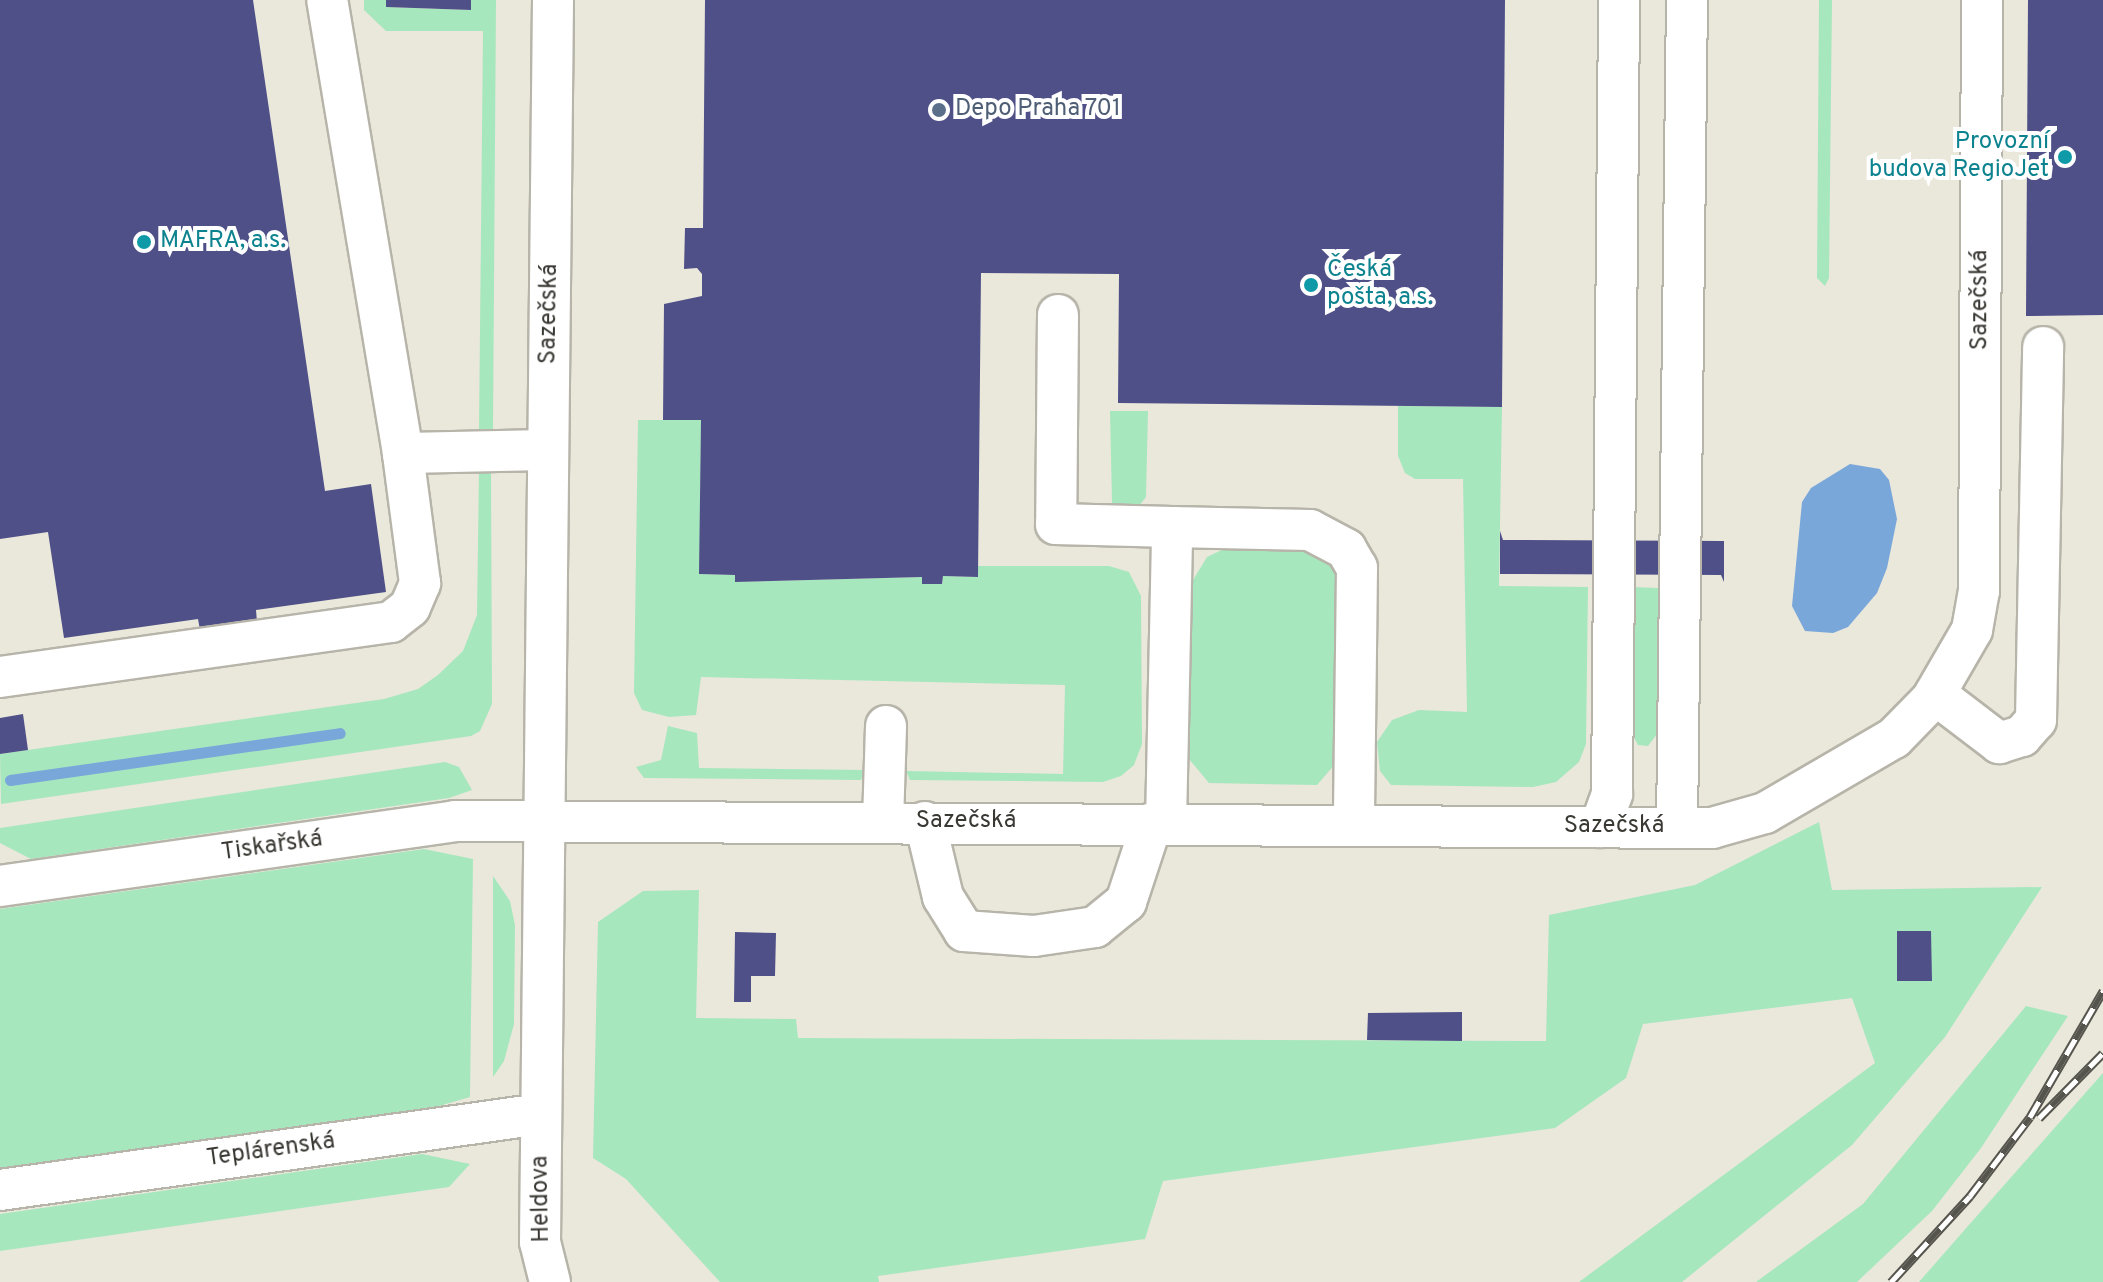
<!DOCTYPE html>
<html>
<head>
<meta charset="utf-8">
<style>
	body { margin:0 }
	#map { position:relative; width:2103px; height:1282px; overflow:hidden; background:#eae7db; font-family:Overpass,sans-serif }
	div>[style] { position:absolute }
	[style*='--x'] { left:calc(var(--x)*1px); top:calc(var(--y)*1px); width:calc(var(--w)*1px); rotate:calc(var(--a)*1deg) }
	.green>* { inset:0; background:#a7e7be }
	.water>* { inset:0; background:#79a7da }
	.stream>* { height:11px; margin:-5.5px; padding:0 5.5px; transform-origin:5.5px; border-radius:5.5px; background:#79a7da }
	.building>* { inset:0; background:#4f5088 }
	.roads { filter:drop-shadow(2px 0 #b7b4a9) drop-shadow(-2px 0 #b7b4a9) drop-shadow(0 2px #b7b4a9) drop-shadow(0 -2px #b7b4a9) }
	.minor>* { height:40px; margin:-20px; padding:0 20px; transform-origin:20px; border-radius:20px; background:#fff }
	.rail>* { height:9px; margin-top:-4.5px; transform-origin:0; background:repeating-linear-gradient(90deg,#fff 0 18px,#55544d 0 36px); box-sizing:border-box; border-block:2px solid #55544d }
	.dots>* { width:22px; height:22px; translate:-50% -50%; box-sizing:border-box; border:4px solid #fff; border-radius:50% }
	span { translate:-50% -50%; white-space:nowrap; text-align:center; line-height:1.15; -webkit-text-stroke:8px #fff; paint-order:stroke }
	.service-label { font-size:24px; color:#4e5e75 }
	.left { translate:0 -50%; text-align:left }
	.culture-label { font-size:24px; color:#0d838f }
	.right { translate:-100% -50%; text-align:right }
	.street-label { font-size:24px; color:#393833 }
</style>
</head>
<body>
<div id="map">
	<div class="green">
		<i style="clip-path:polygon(364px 0,386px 0,386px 7px,470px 10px,471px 0,496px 0,493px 429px,479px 429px,483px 31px,386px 31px,364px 10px)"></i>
		<i style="clip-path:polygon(1819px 0,1832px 0,1829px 278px,1825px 286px,1817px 278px)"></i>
		<i style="clip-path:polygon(1398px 406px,1502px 407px,1499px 586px,1588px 587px,1586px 744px,1579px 762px,1556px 782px,1533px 787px,1391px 785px,1380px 771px,1377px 742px,1392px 720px,1419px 710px,1467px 712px,1463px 479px,1415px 479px,1405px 473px,1398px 456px)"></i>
		<i style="clip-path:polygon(1110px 411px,1148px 411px,1146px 497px,1135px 511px,1112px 503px)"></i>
		<i style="clip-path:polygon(638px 420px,701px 420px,700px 574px,735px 575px,735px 582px,922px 577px,923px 584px,942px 584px,943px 576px,978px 577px,978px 566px,1109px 566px,1129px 572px,1141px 596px,1142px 744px,1134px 765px,1121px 776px,1103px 782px,910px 780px,906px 771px,1063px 774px,1065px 685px,701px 677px,696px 715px,669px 717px,642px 710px,634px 693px)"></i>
		<i style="clip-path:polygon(479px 469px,491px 469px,492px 704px,480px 731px,471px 736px,1px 804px,0 754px,384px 699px,418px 689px,438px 675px,463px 651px,477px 615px)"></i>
		<i style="clip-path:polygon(1228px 547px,1305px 548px,1324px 558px,1336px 573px,1336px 763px,1317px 785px,1209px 783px,1189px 759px,1190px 585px,1207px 557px)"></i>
		<i style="clip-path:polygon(1632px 587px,1659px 588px,1657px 734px,1648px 746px,1638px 745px,1632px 734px)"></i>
		<i style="clip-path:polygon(668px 726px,697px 733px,699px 768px,865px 770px,861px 780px,644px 778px,636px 767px,661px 760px)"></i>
		<i style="clip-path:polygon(445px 762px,459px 767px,472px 790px,449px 798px,31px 859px,0 843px,0 828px)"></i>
		<i style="clip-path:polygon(1819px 822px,1832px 890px,2042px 887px,1945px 1037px,1852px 1145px,1682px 1282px,1579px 1282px,1875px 1063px,1852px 998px,1643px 1024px,1626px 1078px,1555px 1128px,1163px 1181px,1145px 1239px,878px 1276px,879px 1282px,720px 1282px,626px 1179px,593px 1158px,598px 922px,643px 891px,699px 890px,696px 1018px,796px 1019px,798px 1038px,1546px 1041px,1549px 915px,1695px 885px)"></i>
		<i style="clip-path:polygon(424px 849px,473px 859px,470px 1097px,439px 1106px,0 1169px,0 909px)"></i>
		<i style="clip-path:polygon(493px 876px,510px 901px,515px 925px,514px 1024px,504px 1061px,493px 1077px)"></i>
		<i style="clip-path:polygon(2026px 1006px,2068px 1016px,1981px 1148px,1932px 1211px,1857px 1282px,1756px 1282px,1863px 1204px)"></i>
		<i style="clip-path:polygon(2103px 1073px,2103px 1282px,1919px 1282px,1968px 1226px)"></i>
		<i style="clip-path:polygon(422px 1154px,470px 1164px,449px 1187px,0 1251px,0 1214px)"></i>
	</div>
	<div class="water">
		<i style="clip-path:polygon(1850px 464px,1880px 469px,1889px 480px,1897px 519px,1887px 568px,1877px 593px,1848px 627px,1833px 633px,1805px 631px,1792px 606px,1802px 502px,1811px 488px)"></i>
	</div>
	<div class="stream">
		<i style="--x:10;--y:780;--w:333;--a:-8.1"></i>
	</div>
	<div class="building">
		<i style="clip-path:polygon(0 0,253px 0,325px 491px,371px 484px,386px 592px,256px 610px,257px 622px,200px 630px,198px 619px,64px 638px,48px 532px,0 539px)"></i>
		<i style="clip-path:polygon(386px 0,471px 0,471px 10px,386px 7px)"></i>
		<i style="clip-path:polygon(705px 0,1505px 0,1502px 407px,1118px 403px,1119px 274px,981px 273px,978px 577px,943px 576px,942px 584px,922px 584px,922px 577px,735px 582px,735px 575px,699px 574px,701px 420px,663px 420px,664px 304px,702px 296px,702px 274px,697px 268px,684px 269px,685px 228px,703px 228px)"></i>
		<i style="clip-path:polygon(2028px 0,2103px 0,2103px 315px,2026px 316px)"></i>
		<i style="clip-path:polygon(1500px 531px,1503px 540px,1724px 541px,1724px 582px,1721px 575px,1500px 574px)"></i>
		<i style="clip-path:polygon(23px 714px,28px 750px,0 754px,0 718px)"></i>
		<i style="clip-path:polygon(1897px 931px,1931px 931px,1932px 981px,1897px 981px)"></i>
		<i style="clip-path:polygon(735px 932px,776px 933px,775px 976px,751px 976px,751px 1002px,734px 1002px)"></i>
		<i style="clip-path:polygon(1462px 1012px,1462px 1041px,1367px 1040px,1368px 1013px)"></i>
	</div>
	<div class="roads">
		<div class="minor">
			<i style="--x:1058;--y:315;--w:209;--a:90.5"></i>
			<i style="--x:1056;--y:524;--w:116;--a:1.5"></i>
			<i style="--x:403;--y:453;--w:145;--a:-1.2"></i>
			<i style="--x:0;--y:677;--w:395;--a:-8"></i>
			<i style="--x:391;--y:622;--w:24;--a:-38"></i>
			<i style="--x:410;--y:607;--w:26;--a:-67"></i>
			<i style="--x:420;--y:583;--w:131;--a:-97.5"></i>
			<i style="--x:403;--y:453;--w:459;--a:-99.5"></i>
			<i style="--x:1935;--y:694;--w:81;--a:37.4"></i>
			<i style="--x:1999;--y:743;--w:24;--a:-17"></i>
			<i style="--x:2022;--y:736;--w:21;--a:-49"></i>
			<i style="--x:2036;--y:720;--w:373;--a:-88.9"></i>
			<i style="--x:883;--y:822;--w:96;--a:-88.2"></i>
			<i style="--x:925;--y:822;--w:77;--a:76.5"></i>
			<i style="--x:943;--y:897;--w:40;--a:58"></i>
			<i style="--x:964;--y:931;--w:70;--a:4.1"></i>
			<i style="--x:1034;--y:936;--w:62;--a:-8.4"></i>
			<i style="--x:1095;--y:927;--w:40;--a:-39"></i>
			<i style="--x:1126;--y:902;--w:83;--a:-71.8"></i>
			<i style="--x:1166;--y:824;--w:297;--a:-88.8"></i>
			<i style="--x:1172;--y:527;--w:138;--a:1.2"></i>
			<i style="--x:1310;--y:530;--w:41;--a:27.8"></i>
			<i style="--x:1346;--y:549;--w:22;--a:60"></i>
			<i style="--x:1357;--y:568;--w:257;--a:90.7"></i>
			<i style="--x:1600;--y:827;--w:35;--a:-70"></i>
			<i style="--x:1612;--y:794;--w:794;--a:-89.49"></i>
			<i style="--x:1677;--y:828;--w:828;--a:-89.31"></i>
			<i style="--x:0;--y:886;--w:459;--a:-8.1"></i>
			<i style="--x:454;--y:821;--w:1258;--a:0.32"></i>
			<i style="--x:1712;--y:828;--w:55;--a:-15.8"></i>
			<i style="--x:1765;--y:813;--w:149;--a:-30.2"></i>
			<i style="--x:1894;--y:738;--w:54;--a:-45.7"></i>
			<i style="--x:1932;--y:699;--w:80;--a:-59.9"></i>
			<i style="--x:1972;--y:630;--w:40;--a:-80"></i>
			<i style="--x:1979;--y:591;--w:591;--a:-89.71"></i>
			<i style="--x:0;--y:1190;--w:546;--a:-8"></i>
			<i style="--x:550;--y:1282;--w:41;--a:-104"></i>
			<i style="--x:540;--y:1242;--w:1242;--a:-89.4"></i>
		</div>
	</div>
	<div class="rail">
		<i style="--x:2039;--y:1118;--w:91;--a:-45.4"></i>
		<i style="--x:1891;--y:1282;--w:117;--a:-47.4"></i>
		<i style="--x:1970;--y:1196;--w:99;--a:-52.8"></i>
		<i style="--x:2030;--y:1117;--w:146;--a:-59.9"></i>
	</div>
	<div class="dots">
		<i style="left:939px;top:110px;background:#5c6f8a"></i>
		<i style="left:2065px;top:157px;background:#0f9aa8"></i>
		<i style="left:144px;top:242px;background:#0f9aa8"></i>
		<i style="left:1311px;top:285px;background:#0f9aa8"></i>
	</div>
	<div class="service-label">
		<span class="left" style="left:955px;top:110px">Depo Praha 701</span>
	</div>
	<div class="culture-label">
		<span class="right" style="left:2049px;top:157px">Provozní<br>budova RegioJet</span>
		<span class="left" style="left:160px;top:242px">MAFRA, a.s.</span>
		<span class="left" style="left:1327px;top:285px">Česká<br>pošta, a.s.</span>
	</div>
	<div class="street-label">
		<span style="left:1981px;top:300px;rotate:-90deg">Sazečská</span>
		<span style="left:550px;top:314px;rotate:-89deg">Sazečská</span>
		<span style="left:966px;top:822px">Sazečská</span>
		<span style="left:1614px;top:827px">Sazečská</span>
		<span style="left:272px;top:847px;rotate:-8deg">Tiskařská</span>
		<span style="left:271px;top:1151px;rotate:-8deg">Teplárenská</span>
		<span style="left:542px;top:1199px;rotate:-91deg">Heldova</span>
	</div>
</div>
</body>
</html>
